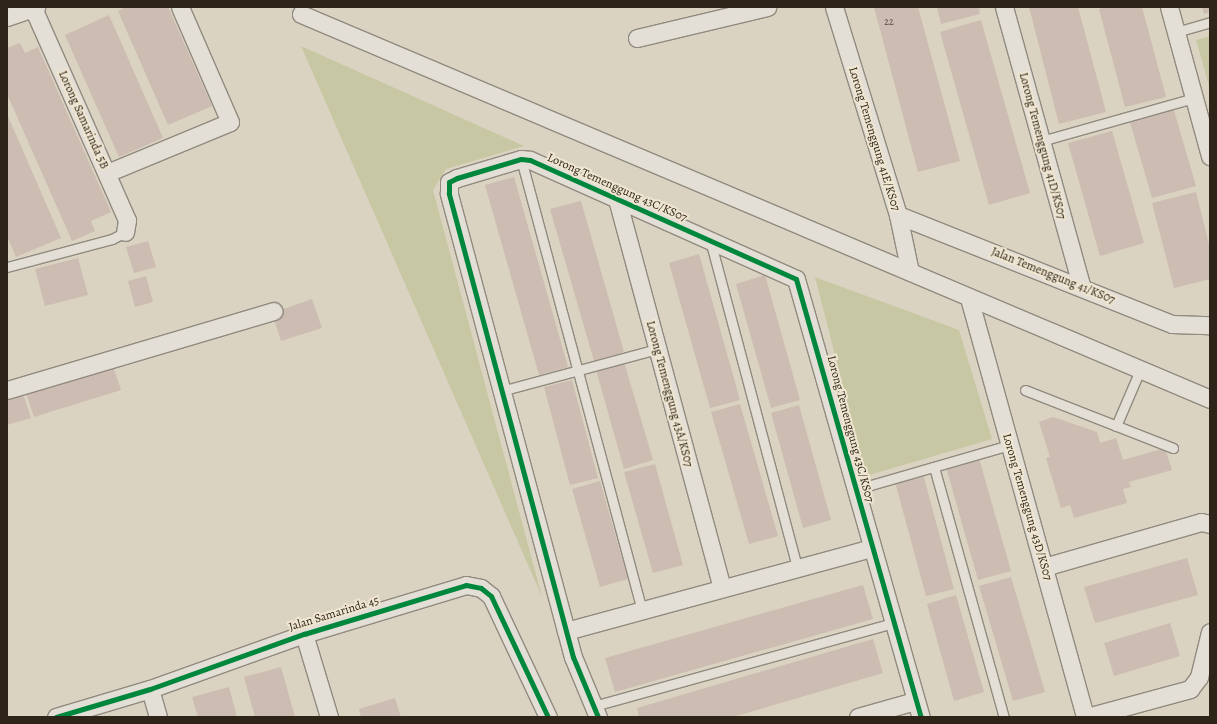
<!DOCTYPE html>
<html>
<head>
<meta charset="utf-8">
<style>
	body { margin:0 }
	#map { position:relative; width:1217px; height:724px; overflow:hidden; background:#dbd3c1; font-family:Alegreya,serif }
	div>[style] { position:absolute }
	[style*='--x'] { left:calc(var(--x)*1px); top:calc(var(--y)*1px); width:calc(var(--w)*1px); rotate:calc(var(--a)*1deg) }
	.green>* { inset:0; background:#c8c7a3 }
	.building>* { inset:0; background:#ccbcb1 }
	.roads { filter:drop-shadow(1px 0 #908a7f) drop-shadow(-1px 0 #908a7f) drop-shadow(0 1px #908a7f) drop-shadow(0 -1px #908a7f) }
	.lane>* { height:9px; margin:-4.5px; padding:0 4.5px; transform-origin:4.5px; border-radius:4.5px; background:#e4dfd6 }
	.street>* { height:17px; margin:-8.5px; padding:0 8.5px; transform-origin:8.5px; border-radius:8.5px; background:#e4dfd6 }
	.cycleway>* { height:5px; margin:-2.5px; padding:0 2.5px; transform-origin:2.5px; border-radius:2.5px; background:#00873e }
	span { translate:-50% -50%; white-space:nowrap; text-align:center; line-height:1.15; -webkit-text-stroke:4px #efe5d0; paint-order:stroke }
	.number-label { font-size:10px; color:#564b3f }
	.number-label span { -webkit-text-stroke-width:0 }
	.street-label { font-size:12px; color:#2e2418 }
	.frame { position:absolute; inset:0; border:8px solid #2e2418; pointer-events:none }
</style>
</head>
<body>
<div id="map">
	<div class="green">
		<i style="clip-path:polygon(1210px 36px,1210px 89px,1196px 40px)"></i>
		<i style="clip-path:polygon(301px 46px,524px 146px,446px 169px,433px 190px,542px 597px)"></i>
		<i style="clip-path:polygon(815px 277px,959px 330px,992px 439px,866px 476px)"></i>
	</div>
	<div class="building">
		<i style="clip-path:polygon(126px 7px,168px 7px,212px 106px,168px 125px,118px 11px)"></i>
		<i style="clip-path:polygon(874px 7px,918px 7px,960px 161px,918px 172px)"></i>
		<i style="clip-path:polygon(937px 7px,979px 7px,980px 14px,941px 24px)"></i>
		<i style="clip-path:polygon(1029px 7px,1078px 7px,1106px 112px,1059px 124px)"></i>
		<i style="clip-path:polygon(1108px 7px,1142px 7px,1166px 97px,1125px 107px,1099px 9px)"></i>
		<i style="clip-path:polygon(1202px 7px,1210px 7px,1210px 12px,1204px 14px)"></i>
		<i style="clip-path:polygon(109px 15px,163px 138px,119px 157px,65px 35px)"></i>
		<i style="clip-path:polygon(981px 20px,1030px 193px,989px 205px,940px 32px)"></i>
		<i style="clip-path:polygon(20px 43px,25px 53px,38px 47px,111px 212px,91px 221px,95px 231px,72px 241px,7px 94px,7px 48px)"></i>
		<i style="clip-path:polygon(1173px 107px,1196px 186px,1152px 198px,1129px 119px)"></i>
		<i style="clip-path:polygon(7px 114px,61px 238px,16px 257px,7px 236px)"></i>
		<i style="clip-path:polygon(1112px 131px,1144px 243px,1100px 256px,1068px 143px)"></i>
		<i style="clip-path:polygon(514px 177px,568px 367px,539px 375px,485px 185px)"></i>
		<i style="clip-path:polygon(1196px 192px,1210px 248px,1210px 279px,1174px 288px,1152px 203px)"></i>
		<i style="clip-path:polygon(581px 201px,624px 352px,594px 361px,550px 209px)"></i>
		<i style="clip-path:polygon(148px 241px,156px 267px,134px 273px,126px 247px)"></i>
		<i style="clip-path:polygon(699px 254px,740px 400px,710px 408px,669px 263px)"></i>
		<i style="clip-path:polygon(78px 258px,88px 295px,45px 306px,35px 269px)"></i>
		<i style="clip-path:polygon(765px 275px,800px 400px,771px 408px,736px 284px)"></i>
		<i style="clip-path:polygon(146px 276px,153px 302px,135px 307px,128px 281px)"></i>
		<i style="clip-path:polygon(312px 299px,322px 328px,281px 341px,272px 313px)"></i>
		<i style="clip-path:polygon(624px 362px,653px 460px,624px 469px,596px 370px)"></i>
		<i style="clip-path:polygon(112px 363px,121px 390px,34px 417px,25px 390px)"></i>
		<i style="clip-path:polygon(572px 380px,598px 478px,570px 485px,544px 387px)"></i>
		<i style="clip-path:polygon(22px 391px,31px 418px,7px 425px,7px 396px)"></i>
		<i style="clip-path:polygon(740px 404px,778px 536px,749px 544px,711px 412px)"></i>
		<i style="clip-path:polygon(799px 405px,831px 520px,803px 528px,771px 413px)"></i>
		<i style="clip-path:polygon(1053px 417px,1097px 432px,1100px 443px,1116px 438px,1123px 460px,1165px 448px,1172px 470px,1129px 482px,1131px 487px,1123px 489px,1127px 503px,1074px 518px,1070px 505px,1061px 508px,1046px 458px,1050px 457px,1039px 422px)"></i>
		<i style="clip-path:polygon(979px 458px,1011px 571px,978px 580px,946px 467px)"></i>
		<i style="clip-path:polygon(655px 464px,683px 565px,653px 573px,624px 472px)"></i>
		<i style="clip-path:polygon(923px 474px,954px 589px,926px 596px,895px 482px)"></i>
		<i style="clip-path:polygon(600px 481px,628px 579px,600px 587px,572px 489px)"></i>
		<i style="clip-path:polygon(1187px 558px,1198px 595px,1095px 623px,1084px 587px)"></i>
		<i style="clip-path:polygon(1011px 577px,1045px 692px,1013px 701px,979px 586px)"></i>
		<i style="clip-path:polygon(863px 585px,873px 619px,615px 692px,605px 658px)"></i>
		<i style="clip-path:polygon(956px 595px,984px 692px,954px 701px,927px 604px)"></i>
		<i style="clip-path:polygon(1170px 623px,1180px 656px,1114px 676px,1104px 643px)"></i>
		<i style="clip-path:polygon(873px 639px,883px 673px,733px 717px,639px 717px,637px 708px)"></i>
		<i style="clip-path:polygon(281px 667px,295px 717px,255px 717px,244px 677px)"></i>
		<i style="clip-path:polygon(229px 687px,237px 717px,198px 717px,192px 697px)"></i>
		<i style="clip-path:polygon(395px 698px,401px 717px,361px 717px,359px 709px)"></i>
	</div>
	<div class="roads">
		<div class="lane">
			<i style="--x:1176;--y:32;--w:35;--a:-16"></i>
			<i style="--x:1041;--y:141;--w:159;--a:-15.7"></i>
			<i style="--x:521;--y:159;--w:467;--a:75"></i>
			<i style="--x:710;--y:240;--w:339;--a:75.1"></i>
			<i style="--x:7;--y:267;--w:109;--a:-14.9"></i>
			<i style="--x:112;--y:239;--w:15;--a:-28"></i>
			<i style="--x:1025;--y:390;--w:159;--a:21.4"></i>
			<i style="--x:501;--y:391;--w:162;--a:-15.1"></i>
			<i style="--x:1116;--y:426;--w:61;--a:-66.8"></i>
			<i style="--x:934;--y:467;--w:260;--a:74.4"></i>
			<i style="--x:857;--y:489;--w:158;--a:-16.1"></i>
			<i style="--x:594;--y:706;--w:310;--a:-15.5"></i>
		</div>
		<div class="street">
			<i style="--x:834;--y:7;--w:218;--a:72.9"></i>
			<i style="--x:898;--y:215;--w:58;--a:78.1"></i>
			<i style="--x:1004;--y:7;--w:288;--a:74.5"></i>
			<i style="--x:1169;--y:7;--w:155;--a:74.6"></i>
			<i style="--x:33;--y:8;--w:232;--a:66.1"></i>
			<i style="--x:127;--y:220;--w:12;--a:99"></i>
			<i style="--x:301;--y:14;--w:987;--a:22.95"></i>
			<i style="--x:7;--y:17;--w:31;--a:-19"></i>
			<i style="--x:637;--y:38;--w:134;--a:-13.4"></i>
			<i style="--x:107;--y:173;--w:133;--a:-22.5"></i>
			<i style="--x:230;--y:122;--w:125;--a:-113.5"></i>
			<i style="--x:617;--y:199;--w:403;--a:74.9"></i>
			<i style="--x:898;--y:215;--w:295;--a:21.7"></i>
			<i style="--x:1172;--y:324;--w:38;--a:2"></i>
			<i style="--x:969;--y:298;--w:435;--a:74.5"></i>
			<i style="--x:7;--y:390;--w:278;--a:-16.5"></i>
			<i style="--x:1044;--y:567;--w:163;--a:-16"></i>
			<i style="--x:1201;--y:522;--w:9;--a:13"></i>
			<i style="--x:566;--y:631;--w:317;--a:-15.2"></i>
			<i style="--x:304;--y:634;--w:87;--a:73.2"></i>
			<i style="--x:150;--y:689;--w:29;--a:74"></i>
			<i style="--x:56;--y:717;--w:98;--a:-16.6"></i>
			<i style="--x:150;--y:689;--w:164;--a:-19.7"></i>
			<i style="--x:304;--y:634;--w:169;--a:-16.8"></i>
			<i style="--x:466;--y:585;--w:15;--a:11"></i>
			<i style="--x:481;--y:588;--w:13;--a:39"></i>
			<i style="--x:491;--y:596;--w:134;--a:64.8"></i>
			<i style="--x:598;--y:717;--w:65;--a:-112.6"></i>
			<i style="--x:573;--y:657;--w:480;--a:-105"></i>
			<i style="--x:449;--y:193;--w:11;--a:-90"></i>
			<i style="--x:449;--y:182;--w:9;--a:-27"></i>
			<i style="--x:457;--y:178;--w:67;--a:-16.5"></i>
			<i style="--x:521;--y:159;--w:9;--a:6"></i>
			<i style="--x:530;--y:160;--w:291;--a:24.1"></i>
			<i style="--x:796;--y:279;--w:455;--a:74.1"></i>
			<i style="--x:858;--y:717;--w:59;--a:-15.7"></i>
			<i style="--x:1087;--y:717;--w:107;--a:-15.2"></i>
			<i style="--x:1190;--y:689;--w:15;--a:-53"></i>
			<i style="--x:1199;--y:677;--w:46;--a:-76.3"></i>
		</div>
	</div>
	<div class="cycleway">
		<i style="--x:56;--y:717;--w:98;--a:-16.6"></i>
		<i style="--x:150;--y:689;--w:164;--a:-19.7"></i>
		<i style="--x:304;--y:634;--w:169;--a:-16.8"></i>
		<i style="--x:466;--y:585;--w:15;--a:11"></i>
		<i style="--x:481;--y:588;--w:13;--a:39"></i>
		<i style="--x:491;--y:596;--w:134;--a:64.8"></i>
		<i style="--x:598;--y:717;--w:65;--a:-112.6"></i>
		<i style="--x:573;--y:657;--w:480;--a:-105"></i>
		<i style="--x:449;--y:193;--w:11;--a:-90"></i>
		<i style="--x:449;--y:182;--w:9;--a:-27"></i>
		<i style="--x:457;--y:178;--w:67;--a:-16.5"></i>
		<i style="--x:521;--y:159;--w:9;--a:6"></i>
		<i style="--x:530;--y:160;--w:291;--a:24.1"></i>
		<i style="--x:796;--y:279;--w:455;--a:74.1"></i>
	</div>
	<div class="number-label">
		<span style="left:889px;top:22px">22</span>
	</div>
	<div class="street-label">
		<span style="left:83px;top:120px;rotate:66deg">Lorong Samarinda 5B</span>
		<span style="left:874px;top:139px;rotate:73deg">Lorong Temenggung 41E/KS07</span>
		<span style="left:1042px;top:146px;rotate:75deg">Lorong Temenggung 41D/KS07</span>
		<span style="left:617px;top:188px;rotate:24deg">Lorong Temenggung 43C/KS07</span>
		<span style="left:1053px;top:276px;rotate:22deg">Jalan Temenggung 41/KS07</span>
		<span style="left:669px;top:394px;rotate:75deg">Lorong Temenggung 43A/KS07</span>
		<span style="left:850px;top:429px;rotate:75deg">Lorong Temenggung 43C/KS07</span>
		<span style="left:1027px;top:507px;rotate:74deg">Lorong Temenggung 43D/KS07</span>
		<span style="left:334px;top:614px;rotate:-17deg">Jalan Samarinda 45</span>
	</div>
	<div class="frame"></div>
</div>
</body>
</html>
